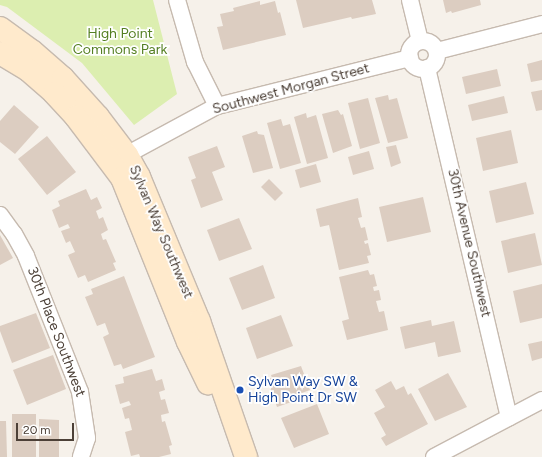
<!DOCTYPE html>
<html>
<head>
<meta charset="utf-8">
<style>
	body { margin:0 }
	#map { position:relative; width:542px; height:457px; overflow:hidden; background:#f6f1ea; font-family:Figtree,sans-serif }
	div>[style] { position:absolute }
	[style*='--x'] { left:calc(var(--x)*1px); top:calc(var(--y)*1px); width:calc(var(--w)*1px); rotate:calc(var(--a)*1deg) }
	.green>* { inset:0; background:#dceeb0 }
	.building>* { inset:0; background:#dccdc1 }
	.roads { filter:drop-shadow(1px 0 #c6baaf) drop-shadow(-1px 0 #c6baaf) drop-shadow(0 1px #c6baaf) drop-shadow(0 -1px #c6baaf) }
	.street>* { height:16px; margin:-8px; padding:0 8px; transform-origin:8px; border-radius:8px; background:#fff }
	.street>.ring { margin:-8px; padding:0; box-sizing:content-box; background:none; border:16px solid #fff; border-radius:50% }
	.secondary>* { height:22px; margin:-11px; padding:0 11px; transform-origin:11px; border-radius:11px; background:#ffeacc }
	.dots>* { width:11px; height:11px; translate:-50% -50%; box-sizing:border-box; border:2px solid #fff; border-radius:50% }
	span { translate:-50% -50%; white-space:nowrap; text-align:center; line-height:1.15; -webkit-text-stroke:3.5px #fff; paint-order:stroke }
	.park-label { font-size:14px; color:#547f22 }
	.street-label { font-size:14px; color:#4c4037 }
	.transit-label { font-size:14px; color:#164399 }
	.left { translate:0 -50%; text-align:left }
	.scale { position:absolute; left:16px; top:423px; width:58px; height:18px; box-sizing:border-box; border:2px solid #4c4037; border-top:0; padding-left:5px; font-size:12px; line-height:14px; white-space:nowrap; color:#4c4037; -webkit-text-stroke:3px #fff; paint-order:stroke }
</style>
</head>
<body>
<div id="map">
	<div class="green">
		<i style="clip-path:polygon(0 0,153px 0,177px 94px,134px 125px,82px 63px,7px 7px,0 5px)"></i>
	</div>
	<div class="building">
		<i style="clip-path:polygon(296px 0,372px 0,376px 14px,352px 19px,351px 17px,303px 28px)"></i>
		<i style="clip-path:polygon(443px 0,480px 0,481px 5px,452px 13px,451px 11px,446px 13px)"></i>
		<i style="clip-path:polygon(260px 1px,260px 5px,275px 1px,278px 13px,280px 12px,286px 35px,223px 50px,217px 27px,223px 26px,220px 14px,234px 11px,233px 8px)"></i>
		<i style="clip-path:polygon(542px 60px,542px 80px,531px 82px,527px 64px)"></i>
		<i style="clip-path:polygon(497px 69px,501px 86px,466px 94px,462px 77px)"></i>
		<i style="clip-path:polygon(542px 90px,542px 110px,536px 111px,531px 92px)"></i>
		<i style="clip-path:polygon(388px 95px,389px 100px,397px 98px,408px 138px,388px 143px,375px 98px)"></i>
		<i style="clip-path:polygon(504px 96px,508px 113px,472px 121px,468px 105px)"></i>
		<i style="clip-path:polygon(368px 98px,380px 143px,360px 149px,348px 103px)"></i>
		<i style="clip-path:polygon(14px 105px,39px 127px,15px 154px,0 142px,0 121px)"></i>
		<i style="clip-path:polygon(338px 110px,341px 115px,343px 114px,352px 146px,333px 153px,322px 114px)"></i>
		<i style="clip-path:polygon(306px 113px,307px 118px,316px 115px,328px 158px,307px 164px,294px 117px)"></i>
		<i style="clip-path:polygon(281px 119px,283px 126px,290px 124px,301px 163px,280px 169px,267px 123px)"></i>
		<i style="clip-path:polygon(511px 130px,518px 163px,483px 171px,476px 138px)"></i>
		<i style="clip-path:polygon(257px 131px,258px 134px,264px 135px,273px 168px,253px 173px,242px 136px)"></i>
		<i style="clip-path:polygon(47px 136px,76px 172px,47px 195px,18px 159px)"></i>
		<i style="clip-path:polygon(396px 145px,401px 163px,391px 167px,386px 147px)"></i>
		<i style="clip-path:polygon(217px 146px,225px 167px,212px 172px,223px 200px,201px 208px,191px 180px,196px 178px,188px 157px)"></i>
		<i style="clip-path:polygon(369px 151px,374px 169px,353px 175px,348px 157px)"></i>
		<i style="clip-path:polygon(316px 164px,321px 182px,300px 188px,295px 170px)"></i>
		<i style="clip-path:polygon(269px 179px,283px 193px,275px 201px,261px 187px)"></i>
		<i style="clip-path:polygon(526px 182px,534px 214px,496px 223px,489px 191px)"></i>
		<i style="clip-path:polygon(86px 189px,91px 200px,97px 197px,102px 208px,96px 211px,99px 219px,103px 217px,108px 230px,101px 234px,103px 240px,106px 239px,116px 262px,113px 263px,116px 270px,88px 282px,85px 275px,78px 278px,68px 255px,75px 252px,70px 241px,66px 243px,61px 231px,70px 228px,68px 224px,59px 228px,52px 210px,60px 206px,58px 201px)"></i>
		<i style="clip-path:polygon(423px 197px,431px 232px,387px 242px,379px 207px)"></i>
		<i style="clip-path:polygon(358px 198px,362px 217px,358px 218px,361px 228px,365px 227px,368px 240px,364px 241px,365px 244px,368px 243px,371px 255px,367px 256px,369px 263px,339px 270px,329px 225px,320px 227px,316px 209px)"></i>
		<i style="clip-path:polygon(239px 218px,252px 249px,219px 261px,207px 230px)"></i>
		<i style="clip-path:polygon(535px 233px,542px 265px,508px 273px,501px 241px)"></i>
		<i style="clip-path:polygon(0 235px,13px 258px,0 265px)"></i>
		<i style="clip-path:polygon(263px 265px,275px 298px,242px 310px,229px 278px)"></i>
		<i style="clip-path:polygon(368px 270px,370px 275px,374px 274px,377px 286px,373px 287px,374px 291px,379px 290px,381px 300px,376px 301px,379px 312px,384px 311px,388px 330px,347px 340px,342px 321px,349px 319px,339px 277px)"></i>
		<i style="clip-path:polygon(124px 276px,155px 357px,123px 369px,121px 364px,114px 366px,103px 337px,109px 334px,105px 323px,97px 326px,85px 297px,93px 294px,91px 289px)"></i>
		<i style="clip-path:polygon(542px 284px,542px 318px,520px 323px,513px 291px)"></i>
		<i style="clip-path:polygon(36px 313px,50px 348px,12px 363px,0 331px,0 326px)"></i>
		<i style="clip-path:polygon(281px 315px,293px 346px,257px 359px,246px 328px)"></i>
		<i style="clip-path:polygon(431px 320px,432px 326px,454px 321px,461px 352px,438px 357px,435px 342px,405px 349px,400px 327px)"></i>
		<i style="clip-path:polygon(542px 341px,542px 358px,532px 361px,528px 344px)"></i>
		<i style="clip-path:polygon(53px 355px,66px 389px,27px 405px,13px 370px)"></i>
		<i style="clip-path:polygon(301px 366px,310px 390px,299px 394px,300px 399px,277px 407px,267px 379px,272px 378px,271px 375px)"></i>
		<i style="clip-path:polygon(152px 369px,156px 381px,162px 379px,165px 390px,159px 392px,161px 400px,165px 399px,169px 413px,161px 415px,162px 422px,165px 421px,172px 445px,169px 446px,171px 454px,159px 457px,140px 457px,139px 454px,131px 456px,125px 432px,132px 430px,129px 418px,125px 419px,122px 408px,131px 405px,129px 401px,120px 404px,115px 385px,124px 383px,123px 377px)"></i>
		<i style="clip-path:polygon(448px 373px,467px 407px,435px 421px,418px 389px)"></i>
		<i style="clip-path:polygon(391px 381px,396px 390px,404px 386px,408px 395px,411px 393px,428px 424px,386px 446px,381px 438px,386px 435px,374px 413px,385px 407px,375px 390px)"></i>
		<i style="clip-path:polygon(317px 404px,329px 434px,294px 448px,281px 418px)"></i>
		<i style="clip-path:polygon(12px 414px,36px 414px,36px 457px,12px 457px)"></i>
		<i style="clip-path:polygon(39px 419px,59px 420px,59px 457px,39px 457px)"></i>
		<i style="clip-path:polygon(0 421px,6px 421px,7px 457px,0 457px)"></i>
	</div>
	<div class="roads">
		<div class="street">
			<i style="--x:177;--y:0;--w:65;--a:73.8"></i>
			<i style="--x:195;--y:62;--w:49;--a:63.4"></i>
			<i style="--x:410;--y:0;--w:42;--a:76.3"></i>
			<i class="ring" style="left:409px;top:41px;width:12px;height:12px"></i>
			<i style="--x:437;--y:51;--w:108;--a:-14.4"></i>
			<i style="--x:427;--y:68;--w:359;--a:76.8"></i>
			<i style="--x:117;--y:160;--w:114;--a:-28.4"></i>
			<i style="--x:217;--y:106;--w:199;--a:-14"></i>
			<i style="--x:0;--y:215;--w:24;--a:54"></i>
			<i style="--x:14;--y:234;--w:25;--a:61"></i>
			<i style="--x:26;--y:256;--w:146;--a:68.3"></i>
			<i style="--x:80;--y:392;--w:47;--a:81.3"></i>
			<i style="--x:87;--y:438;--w:20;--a:108"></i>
			<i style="--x:434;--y:457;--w:122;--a:-27.8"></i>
		</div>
		<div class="secondary">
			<i style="--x:0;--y:28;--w:39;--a:36"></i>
			<i style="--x:32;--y:51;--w:41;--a:41.1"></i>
			<i style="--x:63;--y:78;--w:52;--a:48.1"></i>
			<i style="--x:98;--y:117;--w:48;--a:52.7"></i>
			<i style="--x:127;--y:155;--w:25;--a:61"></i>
			<i style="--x:139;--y:177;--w:156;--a:67.4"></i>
			<i style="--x:199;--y:321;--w:144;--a:70.9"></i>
			<i style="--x:0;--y:53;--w:33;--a:31"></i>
			<i style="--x:28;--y:70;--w:35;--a:41"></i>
			<i style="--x:54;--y:93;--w:33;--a:47"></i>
			<i style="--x:76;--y:117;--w:76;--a:53"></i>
			<i style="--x:122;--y:178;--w:177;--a:68.1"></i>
			<i style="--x:188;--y:342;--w:46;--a:64"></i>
		</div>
	</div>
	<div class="dots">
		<i style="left:240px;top:390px;background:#1a4fb4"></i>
	</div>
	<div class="park-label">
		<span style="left:120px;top:42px">High Point<br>Commons Park</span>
	</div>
	<div class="street-label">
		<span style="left:291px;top:89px;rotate:-15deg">Southwest Morgan Street</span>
		<span style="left:161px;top:232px;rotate:67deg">Sylvan Way Southwest</span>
		<span style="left:469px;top:243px;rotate:77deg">30th Avenue Southwest</span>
		<span style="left:56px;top:332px;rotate:69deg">30th Place Southwest</span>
	</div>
	<div class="transit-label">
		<span class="left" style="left:248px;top:390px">Sylvan Way SW &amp;<br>High Point Dr SW</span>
	</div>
	<div class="scale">20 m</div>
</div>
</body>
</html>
